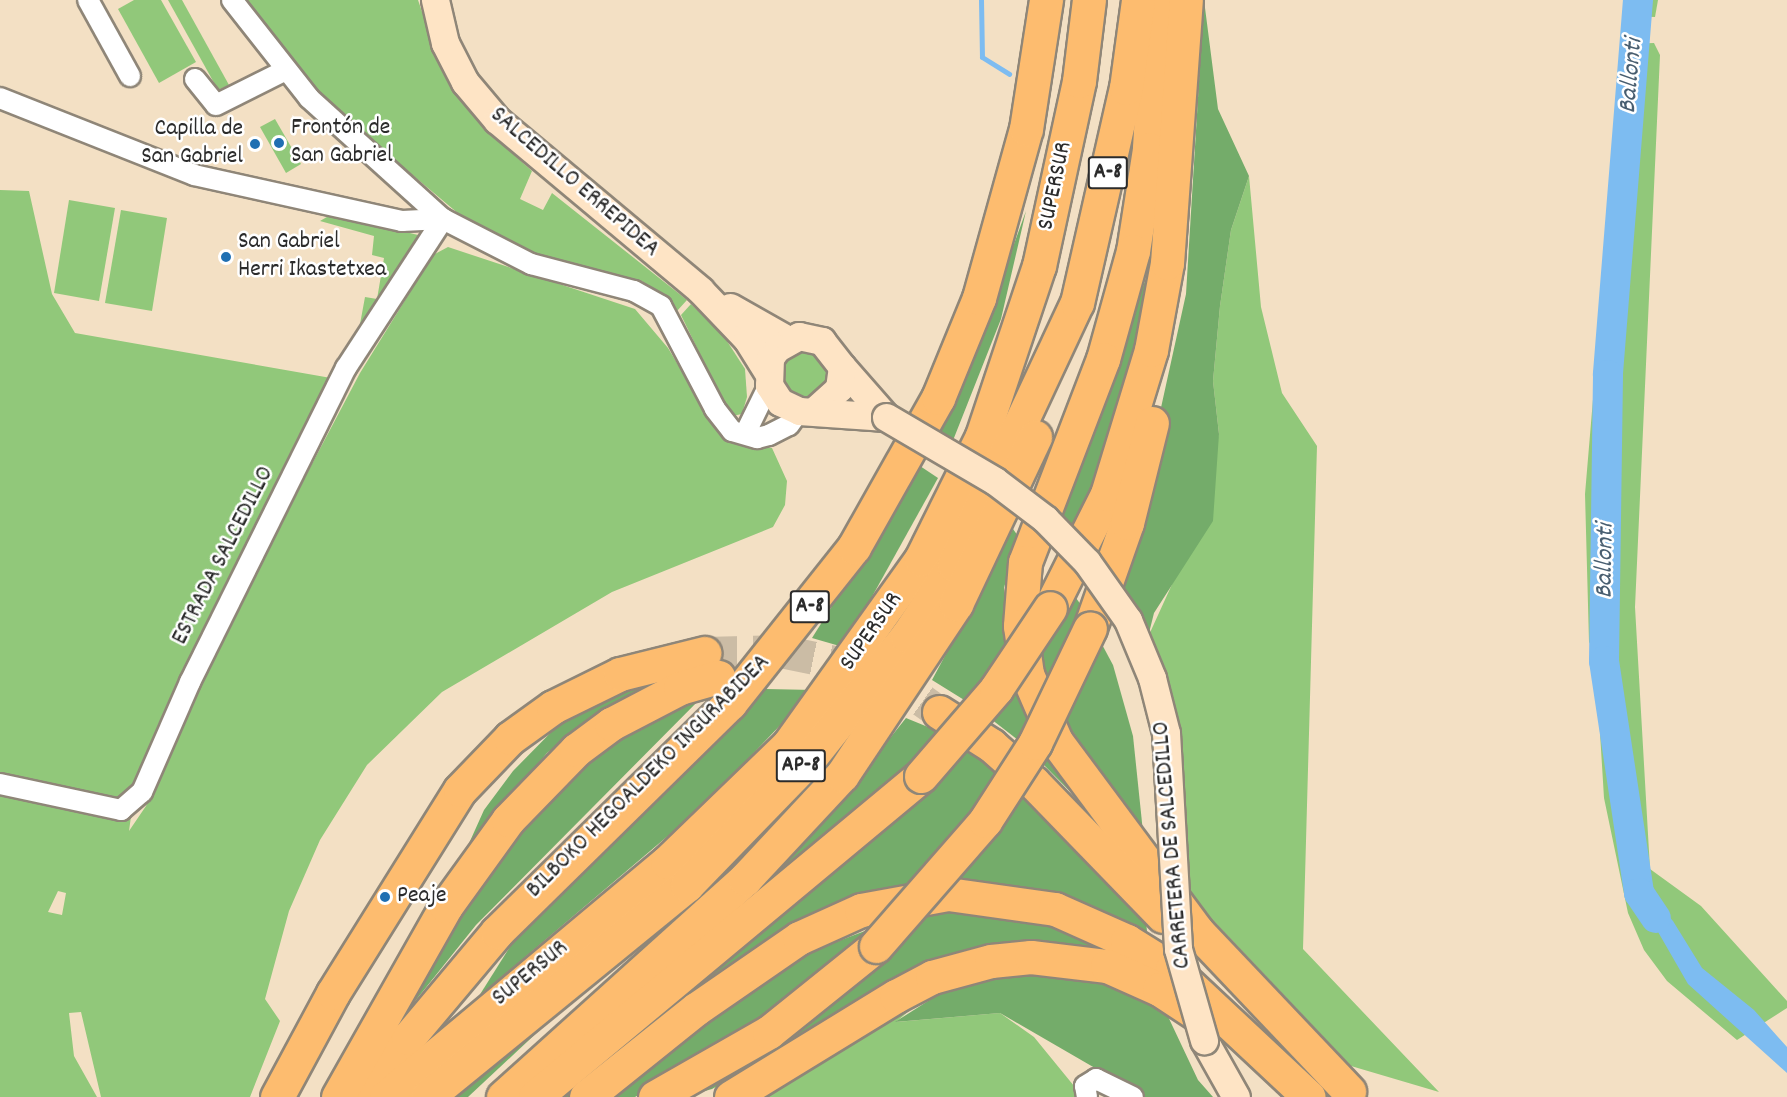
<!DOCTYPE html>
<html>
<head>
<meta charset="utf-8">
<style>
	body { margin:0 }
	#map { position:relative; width:1787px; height:1097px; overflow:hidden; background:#f3e0c4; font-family:Dekko,sans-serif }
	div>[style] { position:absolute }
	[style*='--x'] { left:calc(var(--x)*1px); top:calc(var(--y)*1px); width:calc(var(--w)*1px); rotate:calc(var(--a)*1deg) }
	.green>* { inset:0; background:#91c87a }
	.round { border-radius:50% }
	.forest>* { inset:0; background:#74ac6a }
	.water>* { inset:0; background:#7dbcf1 }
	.stream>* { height:5px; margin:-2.5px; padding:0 2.5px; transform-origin:2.5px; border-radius:2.5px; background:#7dbcf1 }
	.river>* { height:30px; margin:-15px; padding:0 15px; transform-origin:15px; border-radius:15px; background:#7dbcf1 }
	.highway-tunnel>* { height:33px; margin-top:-16.5px; transform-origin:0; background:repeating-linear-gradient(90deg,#cbbca5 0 33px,transparent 0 49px) }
	.roads { filter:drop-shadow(2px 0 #8f8678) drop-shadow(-2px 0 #8f8678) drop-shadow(0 2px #8f8678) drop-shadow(0 -2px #8f8678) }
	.street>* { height:20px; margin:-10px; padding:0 10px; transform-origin:10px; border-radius:10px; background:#fff }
	.secondary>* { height:27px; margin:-13.5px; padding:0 13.5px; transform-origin:13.5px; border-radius:13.5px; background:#fee4c5 }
	.highway>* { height:33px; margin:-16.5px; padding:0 16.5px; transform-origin:16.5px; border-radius:16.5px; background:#fdbc6f }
	.bridges { filter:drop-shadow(2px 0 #8f8678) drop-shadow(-2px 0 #8f8678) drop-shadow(0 2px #8f8678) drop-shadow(0 -2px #8f8678) }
	.secondary-bridge>* { height:27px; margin:-13.5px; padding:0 13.5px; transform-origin:13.5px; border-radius:13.5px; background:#fee4c5 }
	.highway-bridge>* { height:33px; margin:-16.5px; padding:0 16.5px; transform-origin:16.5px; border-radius:16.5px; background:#fdbc6f }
	.dots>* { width:16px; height:16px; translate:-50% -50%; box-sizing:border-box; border:3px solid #fff; border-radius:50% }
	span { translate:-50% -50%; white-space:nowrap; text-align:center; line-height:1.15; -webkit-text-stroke:5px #fff; paint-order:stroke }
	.shield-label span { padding:2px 4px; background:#fff; border:2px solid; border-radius:4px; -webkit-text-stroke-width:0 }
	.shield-label { font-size:22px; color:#2b2b2b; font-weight:700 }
	.poi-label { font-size:24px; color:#2b2b2b }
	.left { translate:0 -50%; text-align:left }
	.right { translate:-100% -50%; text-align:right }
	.street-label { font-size:24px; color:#2b2b2b }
	.water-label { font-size:26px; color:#485e70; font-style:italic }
</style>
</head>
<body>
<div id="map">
	<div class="green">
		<i style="clip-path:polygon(134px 0,161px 0,196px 62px,159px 83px,118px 9px)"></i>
		<i style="clip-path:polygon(168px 0,182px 0,229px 85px,218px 90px)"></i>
		<i style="clip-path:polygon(240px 0,418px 0,442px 71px,495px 138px,532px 171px,520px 199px,543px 210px,552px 193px,687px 300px,677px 311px,642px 281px,560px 269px,466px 220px,321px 98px)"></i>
		<i style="clip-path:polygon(1628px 0,1658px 0,1655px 17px,1625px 16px)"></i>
		<i style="clip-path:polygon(1654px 43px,1660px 55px,1635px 607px,1650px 869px,1701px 906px,1787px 1001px,1787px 1008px,1737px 1040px,1667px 981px,1644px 950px,1628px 913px,1604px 798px,1595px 651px,1589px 642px,1585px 494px,1623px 44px)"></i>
		<i style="clip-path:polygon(275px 119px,301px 164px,286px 173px,260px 127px)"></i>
		<i style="clip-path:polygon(1249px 176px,1261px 307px,1282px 393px,1317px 446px,1303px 949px,1439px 1092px,1351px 1066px,1189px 895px,1182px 806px,1148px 637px,1174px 580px,1219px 434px,1213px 381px,1220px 306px,1231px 230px)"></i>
		<i style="clip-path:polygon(evenodd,0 190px,29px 191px,52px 294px,75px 333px,331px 378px,133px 802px,129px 831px,146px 806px,237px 606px,360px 373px,433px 255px,448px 247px,635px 309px,668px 348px,719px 433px,738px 445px,772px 448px,787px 481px,785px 505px,773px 527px,612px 592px,442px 692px,367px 765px,320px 840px,289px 911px,265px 999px,280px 1021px,250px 1097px,101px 1097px,81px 1012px,69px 1013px,74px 1056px,97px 1097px,0 1097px,0 190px,58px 891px,66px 893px,62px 915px,48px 912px,58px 891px)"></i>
		<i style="clip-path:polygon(69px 200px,115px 208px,99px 301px,54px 293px)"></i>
		<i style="clip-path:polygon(121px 210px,167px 218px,152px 311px,105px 303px)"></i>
		<i style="clip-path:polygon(332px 214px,418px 235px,420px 241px,358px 335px,365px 297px,377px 299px,384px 258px,372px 255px,374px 236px,320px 221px)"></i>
		<i style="clip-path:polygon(691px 304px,725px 338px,745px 369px,747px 397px,742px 414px,732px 416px,725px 406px,681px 315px)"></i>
		<i class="round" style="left:780px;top:349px;width:48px;height:48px"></i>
		<i style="clip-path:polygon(917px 1004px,896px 1022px,1000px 1013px,1034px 1037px,1083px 1097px,763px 1097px,886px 1018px)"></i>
	</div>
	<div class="forest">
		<i style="clip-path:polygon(1204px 0,1218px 109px,1249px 176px,1231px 230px,1220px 306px,1213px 381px,1219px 434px,1213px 521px,1154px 613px,1148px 637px,1122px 585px,1186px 294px)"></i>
		<i style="clip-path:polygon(1026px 211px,1001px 319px,950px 448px,934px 437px,978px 343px)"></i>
		<i style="clip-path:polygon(1147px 276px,1146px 324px,1076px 543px,1053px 522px)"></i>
		<i style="clip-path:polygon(920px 466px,938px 478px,854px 629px,843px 647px,812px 638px)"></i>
		<i style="clip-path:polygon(1013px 529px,1018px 536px,1004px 588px,1009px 651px,969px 703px,932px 680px)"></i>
		<i style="clip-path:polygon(1073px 594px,1087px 613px,1050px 695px,1037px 655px)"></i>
		<i style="clip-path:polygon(1098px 637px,1113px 665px,1133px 736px,1143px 832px,1063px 718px)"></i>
		<i style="clip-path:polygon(675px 672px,596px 714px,547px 753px,466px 850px,484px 810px,513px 771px,570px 713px,611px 686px)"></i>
		<i style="clip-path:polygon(1021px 683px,1035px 727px,1023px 744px,991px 719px)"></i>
		<i style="clip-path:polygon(766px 689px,814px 690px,702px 807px,479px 996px,525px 923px)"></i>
		<i style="clip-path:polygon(707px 692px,476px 925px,367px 1061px,484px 866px,594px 748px)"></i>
		<i style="clip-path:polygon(906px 718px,945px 734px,912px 768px,716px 928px,840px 801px)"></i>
		<i style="clip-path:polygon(967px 745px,1006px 774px,920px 886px,881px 890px,571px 1097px,554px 1097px,745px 935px,874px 838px)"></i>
		<i style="clip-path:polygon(1049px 745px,1108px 830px,1041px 762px)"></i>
		<i style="clip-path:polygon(1018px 792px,1132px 903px,1146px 922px,1148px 940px,1097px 908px,1046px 890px,953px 880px)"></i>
		<i style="clip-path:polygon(964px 911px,1074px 931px,1115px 955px,1045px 942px,990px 946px,819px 1029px,712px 1089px,684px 1097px,924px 913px)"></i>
		<i style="clip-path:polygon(883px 924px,847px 958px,688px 1068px,635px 1097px,617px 1097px,728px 1005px,778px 972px,818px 949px)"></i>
		<i style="clip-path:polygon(1066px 974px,1120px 988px,1164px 1008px,1198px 1080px,1213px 1097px,1145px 1097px,1000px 1013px,895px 1022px,947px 989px,989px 978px)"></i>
		<i style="clip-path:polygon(544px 1026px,468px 1097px,456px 1097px,463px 1090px)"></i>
	</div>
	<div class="water">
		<i style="clip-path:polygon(1638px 883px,1673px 921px,1702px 968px,1754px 1010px,1787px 1047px,1787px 1073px,1688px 984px,1650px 918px)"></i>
	</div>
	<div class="stream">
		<i style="--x:981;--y:0;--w:57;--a:89"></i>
		<i style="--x:982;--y:57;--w:32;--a:32"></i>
	</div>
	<div class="river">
		<i style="--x:1638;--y:0;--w:376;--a:94.6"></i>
		<i style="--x:1608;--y:375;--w:286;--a:90.8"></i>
		<i style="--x:1604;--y:661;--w:235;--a:81.4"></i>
		<i style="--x:1639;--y:893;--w:30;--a:56"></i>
	</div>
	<div class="highway-tunnel">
		<i style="--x:704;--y:653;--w:77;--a:-1.5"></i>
		<i style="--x:781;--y:651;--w:104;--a:11.6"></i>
		<i style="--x:883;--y:672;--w:69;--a:35.5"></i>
	</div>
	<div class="roads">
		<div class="street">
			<i style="--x:88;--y:0;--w:87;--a:61.1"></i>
			<i style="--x:232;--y:0;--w:125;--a:51.8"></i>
			<i style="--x:309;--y:98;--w:181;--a:42.1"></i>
			<i style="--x:443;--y:219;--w:99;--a:27.1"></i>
			<i style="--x:531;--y:264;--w:106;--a:14.7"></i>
			<i style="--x:634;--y:291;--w:31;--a:29"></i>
			<i style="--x:661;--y:306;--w:116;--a:62.3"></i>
			<i style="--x:715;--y:409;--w:28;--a:52"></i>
			<i style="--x:732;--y:431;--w:26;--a:16"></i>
			<i style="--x:757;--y:438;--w:12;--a:-14"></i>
			<i style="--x:769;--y:435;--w:22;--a:-27"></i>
			<i style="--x:789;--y:425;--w:17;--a:-54"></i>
			<i style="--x:195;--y:79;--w:33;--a:51"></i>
			<i style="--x:216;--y:105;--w:78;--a:-26.6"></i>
			<i style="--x:0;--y:98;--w:209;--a:21.6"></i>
			<i style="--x:194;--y:175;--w:213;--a:12.5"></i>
			<i style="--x:402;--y:221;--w:41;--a:-2.8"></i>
			<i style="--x:745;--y:434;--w:55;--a:-63.9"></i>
			<i style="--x:0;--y:784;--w:124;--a:12.1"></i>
			<i style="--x:121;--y:810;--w:28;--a:-41"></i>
			<i style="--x:142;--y:792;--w:120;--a:-66.4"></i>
			<i style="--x:190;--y:682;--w:351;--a:-63.6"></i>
			<i style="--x:346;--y:368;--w:178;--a:-56.9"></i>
			<i style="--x:1087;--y:1097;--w:11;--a:-100"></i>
			<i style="--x:1085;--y:1086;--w:13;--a:-32"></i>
			<i style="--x:1096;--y:1079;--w:41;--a:25.9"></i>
		</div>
		<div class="secondary">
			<i style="--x:435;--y:0;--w:44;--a:76.9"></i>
			<i style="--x:445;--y:43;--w:44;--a:62.9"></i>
			<i style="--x:465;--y:82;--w:50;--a:49.9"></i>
			<i style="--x:497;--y:120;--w:265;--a:39.9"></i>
			<i style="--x:700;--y:290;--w:68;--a:46.2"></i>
			<i style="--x:747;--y:339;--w:38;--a:58"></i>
			<i style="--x:730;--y:307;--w:67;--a:29.6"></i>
			<i style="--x:842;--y:367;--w:67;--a:48.7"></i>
			<i style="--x:816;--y:409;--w:31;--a:-42"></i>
			<i style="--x:839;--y:388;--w:21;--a:-82"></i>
			<i style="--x:842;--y:367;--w:33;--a:-128"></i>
			<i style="--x:822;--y:341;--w:24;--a:-168"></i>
			<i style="--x:799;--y:336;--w:25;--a:151"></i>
			<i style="--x:777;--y:348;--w:12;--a:125"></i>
			<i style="--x:770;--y:358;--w:27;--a:92"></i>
			<i style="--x:769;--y:385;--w:20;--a:57"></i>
			<i style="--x:780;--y:402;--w:21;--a:25"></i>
			<i style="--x:799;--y:411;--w:87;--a:3.9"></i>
			<i style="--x:1204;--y:1040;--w:65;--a:60.7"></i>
		</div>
		<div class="highway">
			<i style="--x:1158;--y:0;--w:149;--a:93.5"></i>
			<i style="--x:1149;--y:149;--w:103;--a:98.9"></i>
			<i style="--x:1133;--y:251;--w:112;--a:105.5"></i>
			<i style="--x:1103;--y:359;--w:217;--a:111"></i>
			<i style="--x:1025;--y:562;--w:64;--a:94.5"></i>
			<i style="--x:1020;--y:626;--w:49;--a:81.7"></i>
			<i style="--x:1027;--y:674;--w:73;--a:66.6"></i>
			<i style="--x:1056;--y:741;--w:237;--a:53.4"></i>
			<i style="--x:1197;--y:931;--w:221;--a:46.5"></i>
			<i style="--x:1050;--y:608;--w:127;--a:-63.4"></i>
			<i style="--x:1107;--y:494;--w:151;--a:-73"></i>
			<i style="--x:1151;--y:350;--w:88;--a:-79.6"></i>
			<i style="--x:1167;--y:263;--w:264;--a:-85.9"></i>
			<i style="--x:1090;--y:628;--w:111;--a:-70.6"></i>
			<i style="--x:1127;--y:523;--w:103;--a:-76"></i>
			<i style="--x:939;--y:712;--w:62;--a:32.4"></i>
			<i style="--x:991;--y:745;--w:57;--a:41.5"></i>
			<i style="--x:1034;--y:783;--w:185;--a:45.9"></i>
			<i style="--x:371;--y:1095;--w:68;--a:-57"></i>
			<i style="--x:408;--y:1038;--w:138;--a:-50"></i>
			<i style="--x:497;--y:932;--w:327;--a:-44.5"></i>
			<i style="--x:730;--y:703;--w:199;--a:-51.5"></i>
			<i style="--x:854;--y:547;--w:171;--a:-60.6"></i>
			<i style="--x:938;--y:398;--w:108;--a:-67.7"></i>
			<i style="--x:979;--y:298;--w:175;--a:-74.5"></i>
			<i style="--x:1026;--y:129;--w:131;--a:-81.2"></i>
			<i style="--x:277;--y:1097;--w:118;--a:-61.7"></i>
			<i style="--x:333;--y:993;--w:239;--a:-58"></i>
			<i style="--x:460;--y:790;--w:72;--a:-46.1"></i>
			<i style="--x:510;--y:738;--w:53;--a:-35.8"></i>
			<i style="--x:553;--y:707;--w:75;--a:-26.2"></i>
			<i style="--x:620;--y:674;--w:87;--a:-14"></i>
			<i style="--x:338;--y:1097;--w:219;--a:-60.5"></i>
			<i style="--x:446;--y:906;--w:106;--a:-54.2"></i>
			<i style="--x:508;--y:820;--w:98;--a:-45.8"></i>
			<i style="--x:576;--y:750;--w:44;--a:-36.6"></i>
			<i style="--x:611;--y:724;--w:78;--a:-27.6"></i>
			<i style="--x:680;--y:688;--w:40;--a:-16"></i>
			<i style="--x:386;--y:1097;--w:366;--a:-39.9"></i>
			<i style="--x:667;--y:862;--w:170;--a:-44"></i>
			<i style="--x:789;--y:744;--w:227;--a:-54.5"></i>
			<i style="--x:921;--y:559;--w:137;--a:-63.6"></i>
			<i style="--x:982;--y:436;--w:179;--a:-71.5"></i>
			<i style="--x:1039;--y:266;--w:189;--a:-77.8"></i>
			<i style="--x:1079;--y:81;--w:82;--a:-83"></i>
			<i style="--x:427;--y:1097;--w:335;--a:-39.2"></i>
			<i style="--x:687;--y:885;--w:175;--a:-45.9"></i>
			<i style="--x:809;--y:759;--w:157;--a:-51.5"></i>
			<i style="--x:907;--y:636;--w:85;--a:-56.5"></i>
			<i style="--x:954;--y:565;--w:289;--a:-64.9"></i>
			<i style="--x:1077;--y:303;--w:221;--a:-77.2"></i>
			<i style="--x:1126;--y:88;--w:89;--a:-82.2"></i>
			<i style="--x:503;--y:1097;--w:326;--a:-42"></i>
			<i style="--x:745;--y:879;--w:142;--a:-47"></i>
			<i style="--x:842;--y:775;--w:206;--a:-56.3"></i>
			<i style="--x:956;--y:604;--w:185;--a:-64.7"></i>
			<i style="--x:535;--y:1097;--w:502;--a:-39.75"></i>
			<i style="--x:586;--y:1097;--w:141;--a:-38.7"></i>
			<i style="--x:696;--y:1009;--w:125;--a:-34.6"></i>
			<i style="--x:799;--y:938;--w:68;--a:-24.3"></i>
			<i style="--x:861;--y:910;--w:88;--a:-10.4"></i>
			<i style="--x:948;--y:894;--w:108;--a:8"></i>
			<i style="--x:1055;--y:909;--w:79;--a:24"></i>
			<i style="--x:1127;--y:941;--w:53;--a:31.9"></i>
			<i style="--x:1172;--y:969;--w:187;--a:43.1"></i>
			<i style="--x:655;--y:1097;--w:131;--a:-29.7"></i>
			<i style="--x:769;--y:1032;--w:137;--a:-38.8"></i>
			<i style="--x:731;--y:1097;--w:193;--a:-31.5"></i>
			<i style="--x:896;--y:996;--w:41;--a:-27.8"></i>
			<i style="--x:932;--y:977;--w:61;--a:-15.2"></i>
			<i style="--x:991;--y:961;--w:40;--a:-5.7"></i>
			<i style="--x:1031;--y:957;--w:77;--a:6.8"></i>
			<i style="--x:1107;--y:966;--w:57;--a:23.9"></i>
			<i style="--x:1159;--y:989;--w:45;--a:33.3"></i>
		</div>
	</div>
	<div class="bridges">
		<div class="secondary-bridge">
			<i style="--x:886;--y:417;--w:126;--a:30.4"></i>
			<i style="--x:995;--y:481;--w:63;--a:37.2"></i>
			<i style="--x:1045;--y:519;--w:60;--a:45.7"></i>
			<i style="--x:1087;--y:562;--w:71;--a:54.7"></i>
			<i style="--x:1128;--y:620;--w:63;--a:67.5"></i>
			<i style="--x:1152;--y:678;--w:57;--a:75.7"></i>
			<i style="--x:1166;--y:733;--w:216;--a:86.8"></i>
			<i style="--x:1178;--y:949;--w:95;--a:74.1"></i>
		</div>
		<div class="highway-bridge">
			<i style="--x:921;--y:776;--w:115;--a:-49.2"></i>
			<i style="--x:996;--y:689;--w:97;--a:-56.3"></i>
			<i style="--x:876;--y:946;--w:166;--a:-48.9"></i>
			<i style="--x:985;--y:821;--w:93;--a:-57.3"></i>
			<i style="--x:1035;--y:743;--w:127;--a:-64.4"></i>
		</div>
	</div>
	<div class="dots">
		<i style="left:279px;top:143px;background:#1f6fb2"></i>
		<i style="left:255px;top:144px;background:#1f6fb2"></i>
		<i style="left:226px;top:257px;background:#1f6fb2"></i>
		<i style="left:385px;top:897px;background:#1f6fb2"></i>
	</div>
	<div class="shield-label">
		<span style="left:1108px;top:173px">A-8</span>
		<span style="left:810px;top:607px">A-8</span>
		<span style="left:801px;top:766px">AP-8</span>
	</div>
	<div class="poi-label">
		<span class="left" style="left:291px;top:143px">Frontón de<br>San Gabriel</span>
		<span class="right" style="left:243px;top:144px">Capilla de<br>San Gabriel</span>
		<span class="left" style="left:238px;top:257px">San Gabriel<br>Herri Ikastetxea</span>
		<span class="left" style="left:397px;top:897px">Peaje</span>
	</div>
	<div class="street-label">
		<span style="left:574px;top:183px;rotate:41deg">SALCEDILLO ERREPIDEA</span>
		<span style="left:1056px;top:186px;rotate:-78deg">SUPERSUR</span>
		<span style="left:224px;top:556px;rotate:-63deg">ESTRADA SALCEDILLO</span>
		<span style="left:872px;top:632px;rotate:-55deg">SUPERSUR</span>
		<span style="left:649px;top:777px;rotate:-45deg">BILBOKO HEGOALDEKO INGURABIDEA</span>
		<span style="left:1173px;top:845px;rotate:-95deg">CARRETERA DE SALCEDILLO</span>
		<span style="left:531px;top:974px;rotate:-39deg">SUPERSUR</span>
	</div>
	<div class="water-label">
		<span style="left:1632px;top:76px;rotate:-85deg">Ballonti</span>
		<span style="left:1606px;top:561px;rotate:-89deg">Ballonti</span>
	</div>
</div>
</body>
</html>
